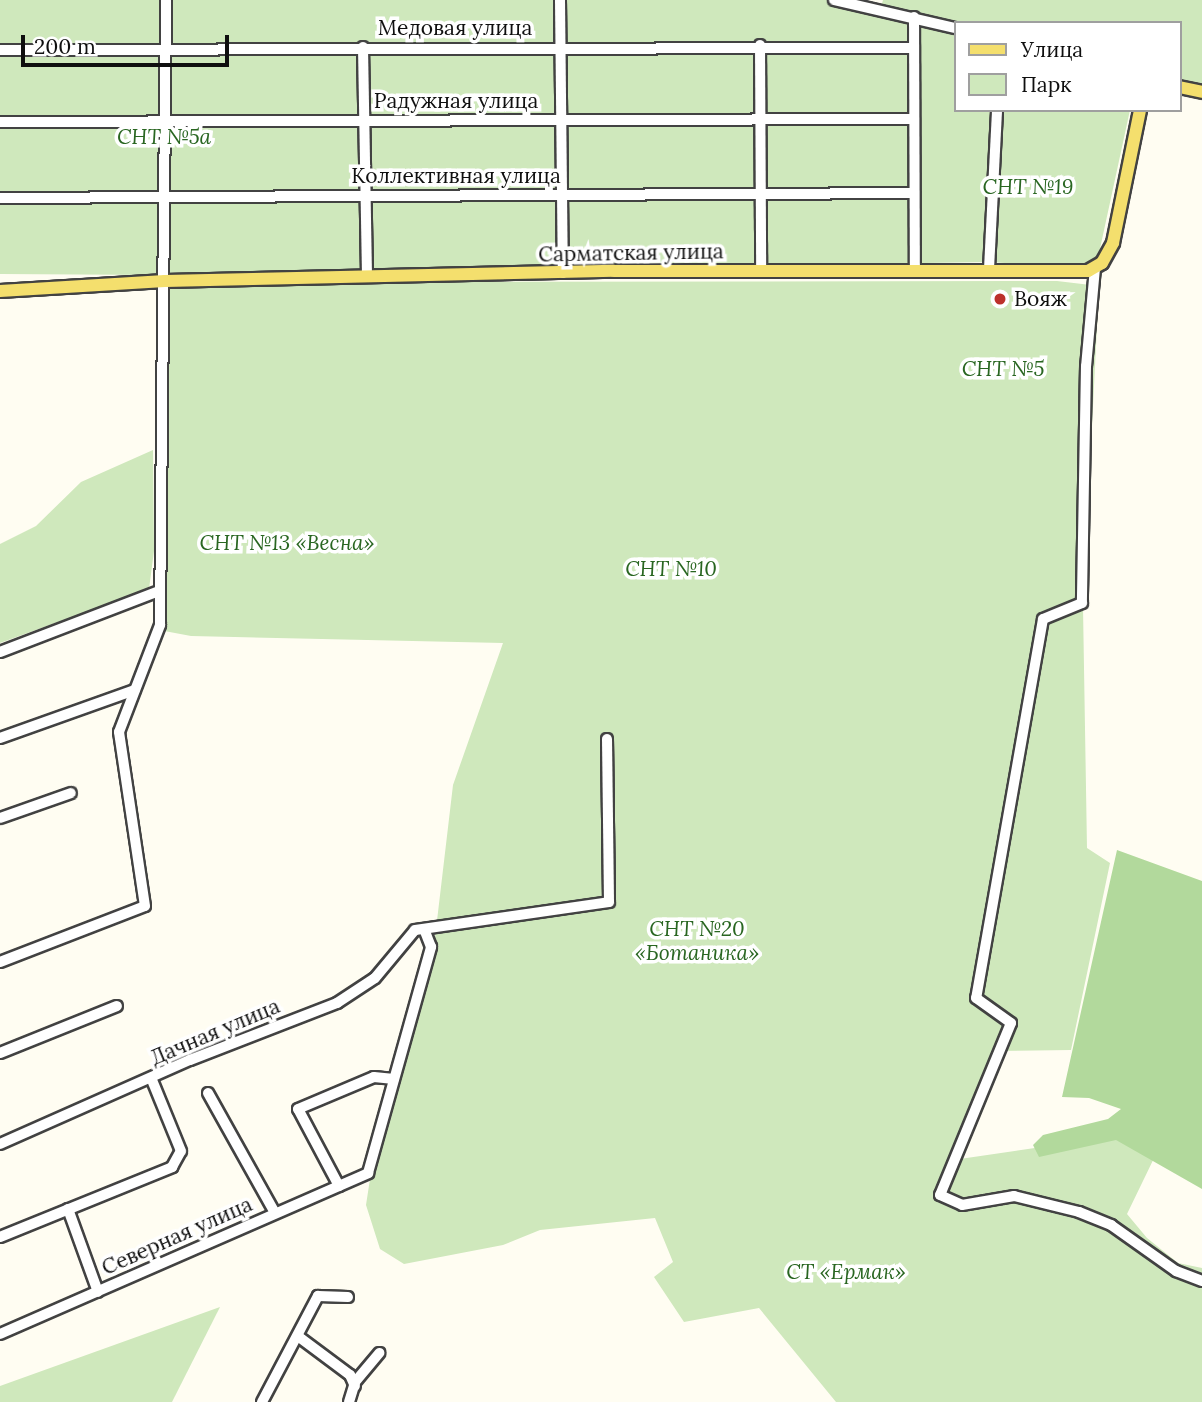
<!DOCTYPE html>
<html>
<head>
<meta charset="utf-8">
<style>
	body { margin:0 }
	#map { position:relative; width:1202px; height:1402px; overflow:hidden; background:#fffdf2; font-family:Lora,serif }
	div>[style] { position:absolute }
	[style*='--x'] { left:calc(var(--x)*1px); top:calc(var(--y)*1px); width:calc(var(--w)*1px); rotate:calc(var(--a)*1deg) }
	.green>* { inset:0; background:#cfe8bc }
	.forest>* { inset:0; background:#b2d99c }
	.roads { filter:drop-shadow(2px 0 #424242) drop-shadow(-2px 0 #424242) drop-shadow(0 2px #424242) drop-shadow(0 -2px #424242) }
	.minor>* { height:10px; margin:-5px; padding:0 5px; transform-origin:5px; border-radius:5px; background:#fff }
	.major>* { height:12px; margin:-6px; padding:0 6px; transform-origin:6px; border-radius:6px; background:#f4df6d }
	.dots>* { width:19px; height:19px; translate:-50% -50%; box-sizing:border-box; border:4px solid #fff; border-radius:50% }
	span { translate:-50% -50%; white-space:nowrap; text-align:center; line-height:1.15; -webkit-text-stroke:7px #fff; paint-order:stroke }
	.street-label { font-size:21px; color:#0f0f0f }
	.park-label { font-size:21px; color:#296621; font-style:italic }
	.poi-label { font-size:21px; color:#0f0f0f }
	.left { translate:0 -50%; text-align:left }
	.legend { position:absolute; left:954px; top:21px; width:228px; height:91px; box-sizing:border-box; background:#fff; border:2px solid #9f9f9f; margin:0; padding:9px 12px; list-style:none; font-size:21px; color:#0f0f0f }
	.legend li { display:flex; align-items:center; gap:14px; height:35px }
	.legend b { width:35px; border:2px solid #9f9f9f }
	.scale { position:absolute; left:21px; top:35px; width:208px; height:32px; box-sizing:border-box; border:4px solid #0f0f0f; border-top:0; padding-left:9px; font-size:21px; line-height:24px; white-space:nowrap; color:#0f0f0f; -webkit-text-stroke:5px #fff; paint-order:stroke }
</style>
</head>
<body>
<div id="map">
	<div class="green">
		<i style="clip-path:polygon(0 0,860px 0,881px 7px,883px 0,1202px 0,1202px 89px,1179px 84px,1179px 23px,955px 23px,955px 110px,1130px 110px,1098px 258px,1084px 269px,991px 262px,158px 275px,0 274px)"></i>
		<i style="clip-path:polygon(1057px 281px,1099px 286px,1083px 607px,1087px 848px,1110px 863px,1071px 1050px,993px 1051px,953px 1160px,1109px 1137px,1172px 1121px,1127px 1214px,1147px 1238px,1178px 1263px,1202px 1268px,1202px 1402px,836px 1402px,759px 1308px,684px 1322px,654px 1277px,673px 1262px,655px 1218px,540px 1230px,503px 1245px,404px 1264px,380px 1249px,366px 1205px,372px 1166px,417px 987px,432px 963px,453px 785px,503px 643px,191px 636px,159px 630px,164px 288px,295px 282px)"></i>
		<i style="clip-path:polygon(153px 450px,154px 551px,149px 589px,0 643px,0 544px,36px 526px,81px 482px)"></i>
		<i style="clip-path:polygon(220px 1307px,172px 1402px,0 1402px,0 1386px)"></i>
	</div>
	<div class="forest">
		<i style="clip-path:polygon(1117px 850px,1202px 881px,1202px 1189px,1116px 1140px,1039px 1157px,1033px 1145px,1043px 1135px,1108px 1119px,1121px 1109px,1089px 1098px,1062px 1097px)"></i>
	</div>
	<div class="roads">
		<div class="minor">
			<i style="--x:560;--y:0;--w:273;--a:89.4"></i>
			<i style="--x:834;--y:0;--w:124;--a:13"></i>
			<i style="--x:914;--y:17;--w:253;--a:89.8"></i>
			<i style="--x:760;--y:45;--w:226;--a:89.7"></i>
			<i style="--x:363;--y:47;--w:230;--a:89"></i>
			<i style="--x:0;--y:50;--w:911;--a:-0.13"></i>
			<i style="--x:0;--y:122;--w:913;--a:-0.19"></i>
			<i style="--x:0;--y:198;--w:912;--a:-0.31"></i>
			<i style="--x:1095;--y:268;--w:98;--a:95.2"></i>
			<i style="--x:1086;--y:366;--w:237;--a:91"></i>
			<i style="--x:1082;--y:603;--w:42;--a:157.7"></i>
			<i style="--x:1043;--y:619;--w:385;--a:100"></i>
			<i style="--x:976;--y:998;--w:43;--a:35.5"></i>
			<i style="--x:1011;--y:1023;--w:186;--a:112.4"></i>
			<i style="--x:940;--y:1195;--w:24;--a:24"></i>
			<i style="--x:962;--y:1205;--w:53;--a:-9.8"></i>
			<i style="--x:1014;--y:1196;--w:67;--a:13.8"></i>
			<i style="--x:1079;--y:1212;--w:35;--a:22"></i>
			<i style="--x:1111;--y:1225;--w:80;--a:35.3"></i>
			<i style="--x:1176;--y:1271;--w:28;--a:21"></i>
			<i style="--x:989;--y:269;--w:159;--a:-87.1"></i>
			<i style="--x:0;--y:652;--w:170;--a:-21"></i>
			<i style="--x:0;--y:738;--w:143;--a:-19.6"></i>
			<i style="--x:0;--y:818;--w:75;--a:-19.4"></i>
			<i style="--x:0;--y:962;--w:155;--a:-21.1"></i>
			<i style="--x:145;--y:906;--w:176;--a:-98.5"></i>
			<i style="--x:119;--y:732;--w:115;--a:-69"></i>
			<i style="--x:160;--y:625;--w:625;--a:-89.45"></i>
			<i style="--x:0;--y:1053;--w:126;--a:-21.9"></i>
			<i style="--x:208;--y:1093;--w:137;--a:60.8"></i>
			<i style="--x:0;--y:1144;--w:208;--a:-23.9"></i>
			<i style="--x:190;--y:1060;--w:158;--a:-21.2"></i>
			<i style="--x:337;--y:1003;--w:45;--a:-33.3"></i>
			<i style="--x:375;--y:978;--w:62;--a:-50.2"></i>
			<i style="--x:415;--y:930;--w:196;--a:-8.2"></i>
			<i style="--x:609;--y:902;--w:163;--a:-90.7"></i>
			<i style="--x:339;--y:1186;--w:87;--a:-118"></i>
			<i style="--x:298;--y:1109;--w:82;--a:-22.8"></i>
			<i style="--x:374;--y:1077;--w:20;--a:6"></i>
			<i style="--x:68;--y:1209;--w:88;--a:70.1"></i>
			<i style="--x:0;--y:1237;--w:186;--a:-22.1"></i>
			<i style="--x:172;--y:1167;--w:18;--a:-61"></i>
			<i style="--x:181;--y:1151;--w:77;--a:-112.2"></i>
			<i style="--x:0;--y:1334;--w:402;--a:-23.6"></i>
			<i style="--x:368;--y:1173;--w:235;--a:-74.4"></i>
			<i style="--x:431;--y:947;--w:17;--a:-111"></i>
			<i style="--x:299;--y:1337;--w:64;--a:36.7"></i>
			<i style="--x:350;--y:1375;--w:12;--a:66"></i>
			<i style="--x:262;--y:1402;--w:120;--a:-62.2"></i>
			<i style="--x:318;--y:1296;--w:30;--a:2"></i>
			<i style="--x:349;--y:1402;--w:21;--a:-73"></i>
			<i style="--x:355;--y:1382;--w:38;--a:-50"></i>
		</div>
		<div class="major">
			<i style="--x:1179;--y:87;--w:24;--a:12"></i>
			<i style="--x:0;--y:291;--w:165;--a:-3.5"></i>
			<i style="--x:165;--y:281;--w:449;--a:-1.3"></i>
			<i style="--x:614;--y:271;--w:474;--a:0"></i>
			<i style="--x:1088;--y:271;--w:16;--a:-30"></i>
			<i style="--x:1102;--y:263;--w:23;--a:-61"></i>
			<i style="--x:1113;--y:243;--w:136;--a:-78.5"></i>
		</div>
	</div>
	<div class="dots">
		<i style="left:1000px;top:299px;background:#bc312b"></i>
	</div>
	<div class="street-label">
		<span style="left:455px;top:28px">Медовая улица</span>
		<span style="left:456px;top:101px">Радужная улица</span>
		<span style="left:456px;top:176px">Коллективная улица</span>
		<span style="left:631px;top:253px;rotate:-1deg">Сарматская улица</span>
		<span style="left:215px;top:1032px;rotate:-23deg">Дачная улица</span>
		<span style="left:177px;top:1236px;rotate:-24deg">Северная улица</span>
	</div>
	<div class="park-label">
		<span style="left:164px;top:137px">СНТ №5а</span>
		<span style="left:1028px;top:187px">СНТ №19</span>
		<span style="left:1003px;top:369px">СНТ №5</span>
		<span style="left:287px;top:543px">СНТ №13 «Весна»</span>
		<span style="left:671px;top:569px">СНТ №10</span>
		<span style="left:697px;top:941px">СНТ №20<br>«Ботаника»</span>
		<span style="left:846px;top:1272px">СТ «Ермак»</span>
	</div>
	<div class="poi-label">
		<span class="left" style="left:1014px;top:299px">Вояж</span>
	</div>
	<ul class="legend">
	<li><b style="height:9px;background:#f4df6d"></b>Улица</li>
	<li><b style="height:19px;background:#cfe8bc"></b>Парк</li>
	</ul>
	<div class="scale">200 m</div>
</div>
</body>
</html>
